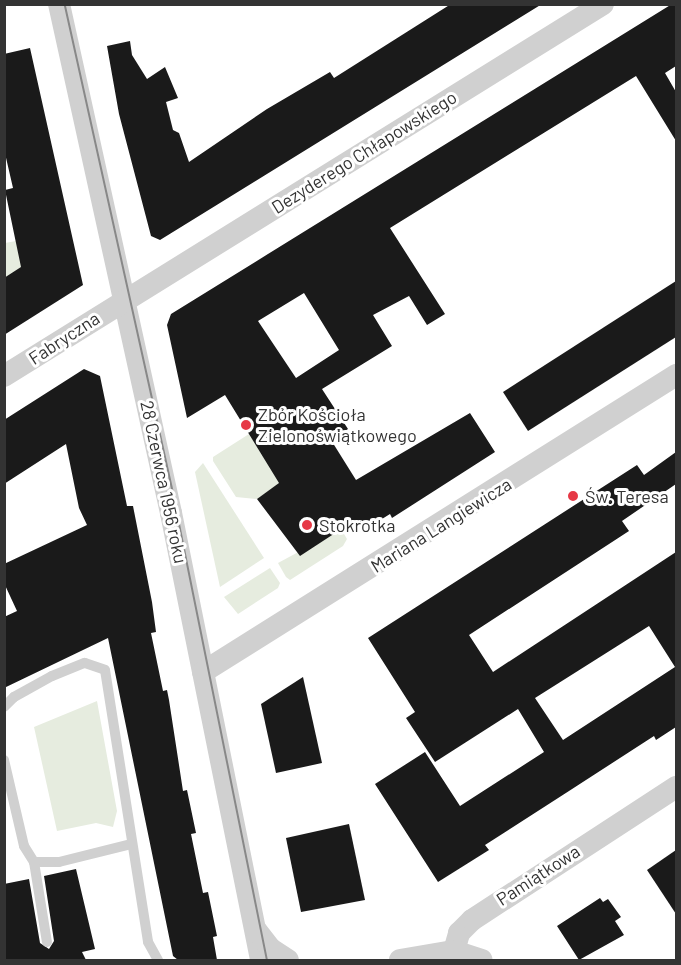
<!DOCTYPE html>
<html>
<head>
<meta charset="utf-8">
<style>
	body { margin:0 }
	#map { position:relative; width:681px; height:965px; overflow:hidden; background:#fff; font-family:Barlow,sans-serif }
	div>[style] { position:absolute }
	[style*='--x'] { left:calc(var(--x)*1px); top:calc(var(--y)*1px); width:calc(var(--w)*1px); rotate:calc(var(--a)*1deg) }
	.green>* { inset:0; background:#e6ecdf }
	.building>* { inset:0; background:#1a1a1a }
	.service>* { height:10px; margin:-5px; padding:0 5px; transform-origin:5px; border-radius:5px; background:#d0d0d0 }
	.minor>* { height:22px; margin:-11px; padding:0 11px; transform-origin:11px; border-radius:11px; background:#d0d0d0 }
	.tram>* { height:1.5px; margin:-0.75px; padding:0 0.75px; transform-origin:0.75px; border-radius:0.75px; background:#888 }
	.dots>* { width:16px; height:16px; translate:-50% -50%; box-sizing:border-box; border:3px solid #fff; border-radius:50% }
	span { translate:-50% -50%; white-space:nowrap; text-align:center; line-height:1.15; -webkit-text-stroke:6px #fff; paint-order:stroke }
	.street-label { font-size:18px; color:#333 }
	.poi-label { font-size:18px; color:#333 }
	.left { translate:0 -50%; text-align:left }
	.frame { position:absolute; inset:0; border:6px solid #333; pointer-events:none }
</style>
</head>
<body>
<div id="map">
	<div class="green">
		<i style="clip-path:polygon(16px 241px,29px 262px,5px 278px,5px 243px)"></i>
		<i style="clip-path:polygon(249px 434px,262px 455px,273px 449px,289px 477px,257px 499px,236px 497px,213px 461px,213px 457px)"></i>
		<i style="clip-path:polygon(203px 463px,264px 558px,220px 587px,195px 472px)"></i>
		<i style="clip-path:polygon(341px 529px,347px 539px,343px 546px,290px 580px,286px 577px,278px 563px)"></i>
		<i style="clip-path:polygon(270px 568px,280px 583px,278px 588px,238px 614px,224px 597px)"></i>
		<i style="clip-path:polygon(97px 701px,117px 811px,113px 827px,96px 823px,57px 831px,34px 727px)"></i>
	</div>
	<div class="building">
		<i style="clip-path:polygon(451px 4px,542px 4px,160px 240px,151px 236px,119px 114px,107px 46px,130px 41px,132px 55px,147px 79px,165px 67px,178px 98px,166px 102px,173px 130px,179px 133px,189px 162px,267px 109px,330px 72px,334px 78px)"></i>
		<i style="clip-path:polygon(evenodd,672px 4px,676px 4px,676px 66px,665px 73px,676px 92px,676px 141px,636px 76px,390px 228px,445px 314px,427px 325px,409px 296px,373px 315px,392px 346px,322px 389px,348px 429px,331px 440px,356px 480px,470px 413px,495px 452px,392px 518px,390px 514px,361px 532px,356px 524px,351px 527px,349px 524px,300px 556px,257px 499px,279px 483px,225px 395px,187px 418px,167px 325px,171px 314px,672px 4px,304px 293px,339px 350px,296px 378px,258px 321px,304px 293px)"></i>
		<i style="clip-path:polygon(30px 48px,83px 285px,4px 335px,4px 278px,21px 267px,5px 190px,13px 188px,4px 149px,4px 54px)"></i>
		<i style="clip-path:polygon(676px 281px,676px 337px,528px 431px,503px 392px)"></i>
		<i style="clip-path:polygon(84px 369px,100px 376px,127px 506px,133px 506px,152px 602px,156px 632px,151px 633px,163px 691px,167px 690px,169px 700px,183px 791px,187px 790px,196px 833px,191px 834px,203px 893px,208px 892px,217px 936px,213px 937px,217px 960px,178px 960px,173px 956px,108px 638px,4px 688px,4px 617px,17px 611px,4px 583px,4px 564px,87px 525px,79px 508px,66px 444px,4px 484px,4px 420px)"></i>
		<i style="clip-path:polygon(evenodd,676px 452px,676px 484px,622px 521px,629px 531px,469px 635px,493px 672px,676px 552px,676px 727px,656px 740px,654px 736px,569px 791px,485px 845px,489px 850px,438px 882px,375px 784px,425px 752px,460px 806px,544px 752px,518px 709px,435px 762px,406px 718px,415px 712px,368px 638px,637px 465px,644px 475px,676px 452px,649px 626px,675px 667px,563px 740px,535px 698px,649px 626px)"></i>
		<i style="clip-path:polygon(303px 677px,322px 763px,276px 773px,261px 704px)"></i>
		<i style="clip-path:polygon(349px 824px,365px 900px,301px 912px,286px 838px)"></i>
		<i style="clip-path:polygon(676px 850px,676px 914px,647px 870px)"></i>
		<i style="clip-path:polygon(76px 869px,95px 949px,82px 952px,86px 960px,4px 960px,4px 884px,29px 879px,40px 943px,49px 949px,54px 941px,44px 876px)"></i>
		<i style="clip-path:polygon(600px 898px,603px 902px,608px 899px,621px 917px,615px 921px,624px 935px,579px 960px,557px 926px)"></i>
	</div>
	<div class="service">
		<i style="--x:4;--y:707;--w:14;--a:-45"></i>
		<i style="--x:14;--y:697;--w:43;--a:-28.9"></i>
		<i style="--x:52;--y:676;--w:35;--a:-22"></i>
		<i style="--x:85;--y:663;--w:21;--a:19"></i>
		<i style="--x:105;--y:670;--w:275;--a:81"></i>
		<i style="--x:148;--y:942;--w:21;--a:61"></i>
		<i style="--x:4;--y:760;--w:88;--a:76.9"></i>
		<i style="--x:24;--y:846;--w:19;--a:58"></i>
		<i style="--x:34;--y:862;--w:25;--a:0"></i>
		<i style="--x:59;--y:862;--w:74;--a:-14"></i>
		<i style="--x:34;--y:862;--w:81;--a:80.8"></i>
	</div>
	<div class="minor">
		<i style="--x:59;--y:4;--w:521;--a:77.59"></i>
		<i style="--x:171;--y:513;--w:456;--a:78.6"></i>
		<i style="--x:4;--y:376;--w:705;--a:-31.84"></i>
		<i style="--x:203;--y:672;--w:559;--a:-32.12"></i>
		<i style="--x:256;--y:930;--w:24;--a:52"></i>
		<i style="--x:271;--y:949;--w:20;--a:33"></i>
		<i style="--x:454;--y:951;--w:19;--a:-74"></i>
		<i style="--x:459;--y:933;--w:18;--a:-45"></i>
		<i style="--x:472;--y:920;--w:244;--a:-33.1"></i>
		<i style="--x:400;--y:960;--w:55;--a:-9.5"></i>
		<i style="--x:454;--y:951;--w:29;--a:18"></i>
	</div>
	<div class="tram">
		<i style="--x:65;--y:4;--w:500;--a:77.5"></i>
		<i style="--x:173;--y:492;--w:477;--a:78.6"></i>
	</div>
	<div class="dots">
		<i style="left:246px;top:425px;background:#e63946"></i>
		<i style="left:573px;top:496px;background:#e63946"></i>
		<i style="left:307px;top:525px;background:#e63946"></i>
	</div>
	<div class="street-label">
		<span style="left:364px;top:152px;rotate:-32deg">Dezyderego Chłapowskiego</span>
		<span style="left:64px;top:338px;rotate:-33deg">Fabryczna</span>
		<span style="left:164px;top:482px;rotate:78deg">28 Czerwca 1956 roku</span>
		<span style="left:441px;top:525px;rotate:-32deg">Mariana Langiewicza</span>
		<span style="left:538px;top:875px;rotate:-33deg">Pamiątkowa</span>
	</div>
	<div class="poi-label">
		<span class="left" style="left:258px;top:425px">Zbór Kościoła<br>Zielonoświątkowego</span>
		<span class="left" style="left:585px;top:496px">Św. Teresa</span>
		<span class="left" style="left:319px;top:525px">Stokrotka</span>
	</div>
	<div class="frame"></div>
</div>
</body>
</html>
